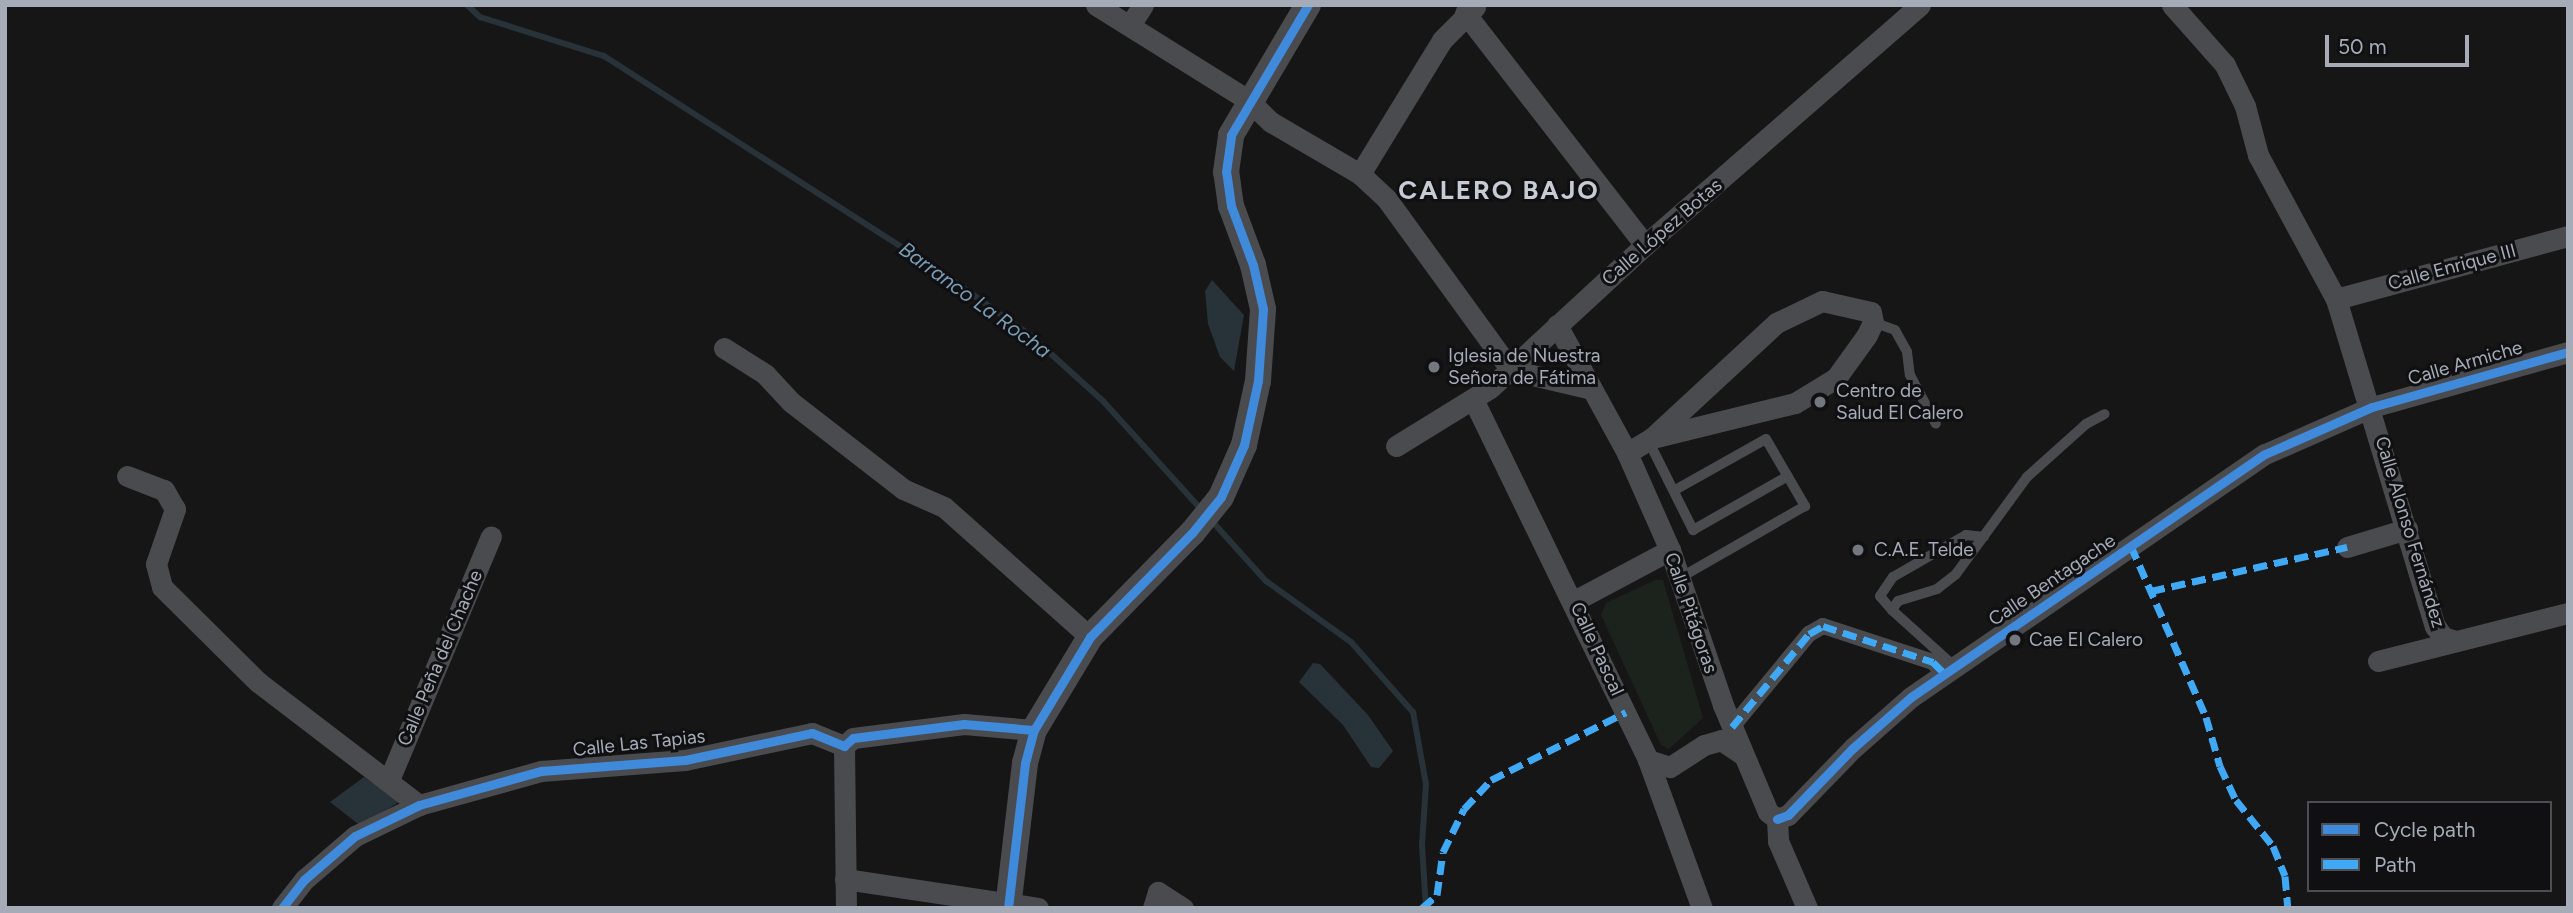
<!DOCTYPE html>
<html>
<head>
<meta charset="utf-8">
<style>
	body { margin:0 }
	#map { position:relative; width:2573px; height:913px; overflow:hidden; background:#161616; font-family:Figtree,sans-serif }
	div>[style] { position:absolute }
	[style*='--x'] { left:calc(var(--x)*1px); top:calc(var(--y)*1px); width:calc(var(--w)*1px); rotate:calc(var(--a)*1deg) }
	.green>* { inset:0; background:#1b231c }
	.water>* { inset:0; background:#283239 }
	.stream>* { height:6px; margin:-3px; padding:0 3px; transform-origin:3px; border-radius:3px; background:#283239 }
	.service>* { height:10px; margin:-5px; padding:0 5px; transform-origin:5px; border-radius:5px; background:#494b4f }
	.pedestrian>* { height:16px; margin:-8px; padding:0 8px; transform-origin:8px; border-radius:8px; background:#494b4f }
	.minor>* { height:21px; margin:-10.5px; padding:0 10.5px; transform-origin:10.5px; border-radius:10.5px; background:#494b4f }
	.tertiary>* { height:26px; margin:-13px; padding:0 13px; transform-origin:13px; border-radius:13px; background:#494b4f }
	.quiet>* { height:7px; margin-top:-3.5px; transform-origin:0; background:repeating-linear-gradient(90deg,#3fa9f5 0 14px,transparent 0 21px) }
	.cycleway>* { height:9px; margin:-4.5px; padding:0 4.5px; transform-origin:4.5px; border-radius:4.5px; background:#408adc }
	.dots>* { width:19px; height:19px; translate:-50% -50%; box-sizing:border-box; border:4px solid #101012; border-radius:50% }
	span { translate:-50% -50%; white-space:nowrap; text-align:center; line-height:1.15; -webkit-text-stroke:6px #101012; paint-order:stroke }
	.street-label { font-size:19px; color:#a5acb8 }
	.poi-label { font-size:19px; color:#a5acb8 }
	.left { translate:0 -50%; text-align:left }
	.water-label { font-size:21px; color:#7a9db6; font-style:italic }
	.district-label { font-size:26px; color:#c7cbd4; font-weight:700; letter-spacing:2px }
	.frame { position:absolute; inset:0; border:7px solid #a5acb8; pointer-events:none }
	.legend { position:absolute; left:2307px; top:801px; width:245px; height:91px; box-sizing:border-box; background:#101012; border:2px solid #4c4e54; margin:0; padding:9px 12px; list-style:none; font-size:21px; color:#a5acb8 }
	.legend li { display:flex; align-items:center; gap:14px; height:35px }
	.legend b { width:35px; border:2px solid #4c4e54 }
	.scale { position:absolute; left:2325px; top:35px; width:144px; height:32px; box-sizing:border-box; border:4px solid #a5acb8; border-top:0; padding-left:9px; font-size:21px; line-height:24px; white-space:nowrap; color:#a5acb8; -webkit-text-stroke:5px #101012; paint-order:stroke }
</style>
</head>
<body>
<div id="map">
	<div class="green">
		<i style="clip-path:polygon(1655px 580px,1663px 580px,1703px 718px,1669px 749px,1661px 745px,1601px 615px,1606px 603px)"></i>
	</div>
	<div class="water">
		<i style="clip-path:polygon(1212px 280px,1244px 315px,1234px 371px,1220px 357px,1208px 324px,1205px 291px)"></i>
		<i style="clip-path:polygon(1313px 663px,1320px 664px,1368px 715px,1393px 751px,1379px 768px,1371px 767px,1343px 725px,1299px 682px)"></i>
		<i style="clip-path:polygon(364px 777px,400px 801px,362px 827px,330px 802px)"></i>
	</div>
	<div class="stream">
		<i style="--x:467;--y:5;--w:18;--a:43"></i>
		<i style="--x:480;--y:17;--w:130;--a:17.5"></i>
		<i style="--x:604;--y:56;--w:409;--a:32.7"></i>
		<i style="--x:948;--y:277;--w:100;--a:35.3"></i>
		<i style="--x:1030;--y:335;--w:98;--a:42.1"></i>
		<i style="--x:1103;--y:401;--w:146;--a:47.8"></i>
		<i style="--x:1211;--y:520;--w:82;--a:48"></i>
		<i style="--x:1266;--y:581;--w:105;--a:35.7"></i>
		<i style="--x:1351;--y:642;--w:94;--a:48.5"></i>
		<i style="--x:1413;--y:712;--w:73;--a:79.8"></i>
		<i style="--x:1426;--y:784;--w:61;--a:93.8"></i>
		<i style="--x:1422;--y:845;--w:63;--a:86.4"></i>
	</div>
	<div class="service">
		<i style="--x:1873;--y:322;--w:23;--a:20"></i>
		<i style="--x:1895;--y:330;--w:25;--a:61"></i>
		<i style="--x:1907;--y:352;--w:23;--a:83"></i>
		<i style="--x:1910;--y:375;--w:55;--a:62"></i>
		<i style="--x:1648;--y:440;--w:101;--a:63.4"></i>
		<i style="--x:1693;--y:530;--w:109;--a:-29.6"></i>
		<i style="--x:1675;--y:490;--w:104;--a:-29.3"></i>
		<i style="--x:1766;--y:439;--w:78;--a:59.8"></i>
		<i style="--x:1805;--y:506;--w:144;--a:150.1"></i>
		<i style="--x:1892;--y:610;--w:18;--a:-131"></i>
		<i style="--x:1880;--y:596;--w:23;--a:-56"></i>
		<i style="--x:1893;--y:577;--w:84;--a:-29.9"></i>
		<i style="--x:1966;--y:535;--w:18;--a:6"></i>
		<i style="--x:1955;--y:667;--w:85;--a:-137.9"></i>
		<i style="--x:1892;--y:610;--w:11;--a:-56"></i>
		<i style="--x:1898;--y:601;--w:41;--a:-17.1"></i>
		<i style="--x:1937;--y:589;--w:24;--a:-38"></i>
		<i style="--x:1956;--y:574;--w:120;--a:-53.8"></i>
		<i style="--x:2027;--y:477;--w:79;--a:-41.9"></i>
		<i style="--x:2086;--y:424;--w:21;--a:-28"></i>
	</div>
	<div class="pedestrian">
		<i style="--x:1732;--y:727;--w:121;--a:-50.4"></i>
		<i style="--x:1809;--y:634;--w:16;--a:-30"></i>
		<i style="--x:1823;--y:626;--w:116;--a:18.1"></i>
		<i style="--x:1933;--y:662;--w:17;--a:45"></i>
	</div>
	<div class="minor">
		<i style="--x:1096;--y:5;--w:179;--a:32"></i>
		<i style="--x:1248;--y:100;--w:32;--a:44"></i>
		<i style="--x:1271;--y:122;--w:103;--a:30.3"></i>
		<i style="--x:1360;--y:174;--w:35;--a:43"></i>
		<i style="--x:1386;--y:198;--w:213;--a:54"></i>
		<i style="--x:1511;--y:370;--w:83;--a:13.2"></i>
		<i style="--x:2172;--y:5;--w:80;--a:48.5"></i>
		<i style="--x:2225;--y:65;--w:46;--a:64"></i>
		<i style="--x:2245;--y:106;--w:51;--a:75.1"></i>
		<i style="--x:2258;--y:155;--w:164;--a:61.6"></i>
		<i style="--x:2336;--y:299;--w:342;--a:73.2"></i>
		<i style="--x:2435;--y:626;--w:14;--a:54"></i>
		<i style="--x:2443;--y:637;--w:13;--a:18"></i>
		<i style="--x:1465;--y:13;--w:294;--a:52.2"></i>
		<i style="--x:1130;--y:25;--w:24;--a:-57"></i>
		<i style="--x:1360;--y:174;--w:157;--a:-58.5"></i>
		<i style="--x:1442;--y:40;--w:47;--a:-45"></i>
		<i style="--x:2336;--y:299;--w:240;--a:-15.2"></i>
		<i style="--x:1557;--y:325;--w:146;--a:61.3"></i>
		<i style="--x:1627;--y:453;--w:106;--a:66.1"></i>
		<i style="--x:1670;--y:550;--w:164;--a:71.1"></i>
		<i style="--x:1723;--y:705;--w:116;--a:67.2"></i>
		<i style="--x:1768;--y:812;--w:11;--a:38"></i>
		<i style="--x:724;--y:348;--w:49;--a:32.4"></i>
		<i style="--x:765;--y:374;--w:38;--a:47"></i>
		<i style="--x:791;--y:402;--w:142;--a:37.8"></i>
		<i style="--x:903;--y:489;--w:45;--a:23.7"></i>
		<i style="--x:944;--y:507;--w:195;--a:41.7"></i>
		<i style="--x:1473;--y:399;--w:401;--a:64.1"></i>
		<i style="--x:1648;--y:760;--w:158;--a:70"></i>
		<i style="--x:1396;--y:446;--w:110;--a:-31.7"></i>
		<i style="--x:1490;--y:388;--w:211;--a:-42.7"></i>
		<i style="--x:1645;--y:245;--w:365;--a:-41.1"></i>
		<i style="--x:1627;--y:453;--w:29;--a:-31"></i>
		<i style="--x:1652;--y:438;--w:169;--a:-42.8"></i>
		<i style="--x:1776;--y:323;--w:51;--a:-25.6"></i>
		<i style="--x:1822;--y:301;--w:50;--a:12.7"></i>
		<i style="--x:1871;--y:312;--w:10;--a:79"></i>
		<i style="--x:1873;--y:322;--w:14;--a:115"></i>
		<i style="--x:1867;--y:335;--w:53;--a:125.8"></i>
		<i style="--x:1836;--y:378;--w:48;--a:148.6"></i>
		<i style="--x:1795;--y:403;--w:147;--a:166.2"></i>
		<i style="--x:127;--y:476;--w:40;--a:21"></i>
		<i style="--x:164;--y:490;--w:22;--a:60"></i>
		<i style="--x:175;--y:509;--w:58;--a:109.1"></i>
		<i style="--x:156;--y:564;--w:24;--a:75"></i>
		<i style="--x:162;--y:587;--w:135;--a:44.7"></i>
		<i style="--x:258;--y:682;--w:203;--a:37.4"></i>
		<i style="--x:2347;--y:547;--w:63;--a:-16.7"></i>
		<i style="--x:1574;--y:601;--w:109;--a:-28"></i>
		<i style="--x:2378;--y:661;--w:196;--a:-14.2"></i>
		<i style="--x:844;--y:746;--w:162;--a:89.3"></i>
		<i style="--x:1648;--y:760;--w:23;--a:18"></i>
		<i style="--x:1670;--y:767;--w:40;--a:-32.9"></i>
		<i style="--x:1704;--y:745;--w:18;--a:-16"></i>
		<i style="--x:1721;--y:740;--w:27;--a:34"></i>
		<i style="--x:389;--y:780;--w:264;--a:-67.3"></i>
		<i style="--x:1777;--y:819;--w:12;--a:-20"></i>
		<i style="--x:1788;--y:815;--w:93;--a:-45.9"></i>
		<i style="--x:1853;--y:748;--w:77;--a:-41.3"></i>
		<i style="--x:1911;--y:697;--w:429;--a:-34.5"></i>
		<i style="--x:2265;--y:454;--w:117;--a:-23.7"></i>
		<i style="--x:2372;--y:407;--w:204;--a:-15.7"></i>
		<i style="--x:1777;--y:819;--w:22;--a:87"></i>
		<i style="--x:1778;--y:841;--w:73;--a:66.6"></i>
		<i style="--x:845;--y:879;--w:195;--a:8.5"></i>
		<i style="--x:282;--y:908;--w:37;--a:-52"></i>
		<i style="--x:305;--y:879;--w:66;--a:-40.7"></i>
		<i style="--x:355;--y:836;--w:71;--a:-25.8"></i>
		<i style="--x:419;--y:805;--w:127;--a:-15.6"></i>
		<i style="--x:541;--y:771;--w:144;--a:-4.4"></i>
		<i style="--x:685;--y:760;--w:130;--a:-12"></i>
		<i style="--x:812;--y:733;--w:35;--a:22"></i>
		<i style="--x:844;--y:746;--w:12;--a:-42"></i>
		<i style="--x:853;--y:738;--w:112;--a:-7.2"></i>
		<i style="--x:964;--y:724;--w:70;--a:4.9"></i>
		<i style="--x:1153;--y:908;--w:17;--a:-73"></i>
		<i style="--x:1158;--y:892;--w:30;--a:33"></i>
	</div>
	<div class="tertiary">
		<i style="--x:1008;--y:908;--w:146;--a:-83.3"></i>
		<i style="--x:1025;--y:763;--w:34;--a:-75"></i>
		<i style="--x:1034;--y:730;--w:109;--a:-58.9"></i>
		<i style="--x:1090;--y:637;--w:146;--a:-45.6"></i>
		<i style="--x:1192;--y:533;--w:46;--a:-51.1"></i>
		<i style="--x:1221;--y:497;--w:57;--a:-66.1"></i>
		<i style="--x:1244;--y:445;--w:66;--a:-77.7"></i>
		<i style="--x:1258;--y:381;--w:72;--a:-86"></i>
		<i style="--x:1263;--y:309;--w:45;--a:-102.8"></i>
		<i style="--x:1253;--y:265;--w:63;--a:-110.4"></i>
		<i style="--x:1231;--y:206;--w:34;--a:-98"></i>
		<i style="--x:1226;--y:172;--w:37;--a:-82"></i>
		<i style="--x:1231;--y:135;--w:151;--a:-59.4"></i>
	</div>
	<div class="quiet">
		<i style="--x:2131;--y:546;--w:187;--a:66.3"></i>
		<i style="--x:2206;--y:717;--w:51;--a:74.1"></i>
		<i style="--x:2220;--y:766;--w:38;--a:65"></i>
		<i style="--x:2236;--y:800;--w:59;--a:51.2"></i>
		<i style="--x:2273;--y:846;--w:32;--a:68"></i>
		<i style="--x:2285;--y:876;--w:32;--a:85"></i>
		<i style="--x:2151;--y:591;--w:201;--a:-12.7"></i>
		<i style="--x:1732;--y:727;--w:121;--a:-50.4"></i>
		<i style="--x:1809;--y:634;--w:16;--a:-30"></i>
		<i style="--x:1823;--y:626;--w:116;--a:18.1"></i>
		<i style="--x:1933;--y:662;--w:17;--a:45"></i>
		<i style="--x:1422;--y:908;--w:20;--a:-41"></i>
		<i style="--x:1437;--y:895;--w:43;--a:-82.1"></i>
		<i style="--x:1443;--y:852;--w:48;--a:-64"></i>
		<i style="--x:1464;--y:809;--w:40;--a:-47"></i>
		<i style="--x:1491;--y:780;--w:151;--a:-26.7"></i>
	</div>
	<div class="cycleway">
		<i style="--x:1777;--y:819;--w:12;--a:-20"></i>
		<i style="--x:1788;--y:815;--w:93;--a:-45.9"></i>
		<i style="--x:1853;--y:748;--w:77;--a:-41.3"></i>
		<i style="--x:1911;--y:697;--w:429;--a:-34.5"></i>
		<i style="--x:2265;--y:454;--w:117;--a:-23.7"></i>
		<i style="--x:2372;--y:407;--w:204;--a:-15.7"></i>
		<i style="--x:282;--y:908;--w:37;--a:-52"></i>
		<i style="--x:305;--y:879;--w:66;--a:-40.7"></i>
		<i style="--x:355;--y:836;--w:71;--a:-25.8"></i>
		<i style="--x:419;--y:805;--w:127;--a:-15.6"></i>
		<i style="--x:541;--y:771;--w:144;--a:-4.4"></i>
		<i style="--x:685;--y:760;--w:130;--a:-12"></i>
		<i style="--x:812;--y:733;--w:35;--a:22"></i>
		<i style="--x:844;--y:746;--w:12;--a:-42"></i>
		<i style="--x:853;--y:738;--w:112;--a:-7.2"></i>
		<i style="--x:964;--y:724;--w:70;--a:4.9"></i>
		<i style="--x:1008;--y:908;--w:146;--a:-83.3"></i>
		<i style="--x:1025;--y:763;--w:34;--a:-75"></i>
		<i style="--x:1034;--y:730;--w:109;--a:-58.9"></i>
		<i style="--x:1090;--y:637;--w:146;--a:-45.6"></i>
		<i style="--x:1192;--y:533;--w:46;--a:-51.1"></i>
		<i style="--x:1221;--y:497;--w:57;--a:-66.1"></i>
		<i style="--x:1244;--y:445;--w:66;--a:-77.7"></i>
		<i style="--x:1258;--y:381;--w:72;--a:-86"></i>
		<i style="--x:1263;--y:309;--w:45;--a:-102.8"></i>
		<i style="--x:1253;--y:265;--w:63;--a:-110.4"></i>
		<i style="--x:1231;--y:206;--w:34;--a:-98"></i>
		<i style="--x:1226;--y:172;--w:37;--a:-82"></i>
		<i style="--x:1231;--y:135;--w:151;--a:-59.4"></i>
	</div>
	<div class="dots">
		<i style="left:1434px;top:367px;background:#73787f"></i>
		<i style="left:1820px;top:402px;background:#73787f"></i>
		<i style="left:1858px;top:550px;background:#73787f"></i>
		<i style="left:2015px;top:640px;background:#73787f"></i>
	</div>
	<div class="street-label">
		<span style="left:1662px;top:232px;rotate:-41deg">Calle López Botas</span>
		<span style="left:2452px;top:267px;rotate:-15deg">Calle Enrique III</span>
		<span style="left:2465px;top:363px;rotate:-16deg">Calle Armiche</span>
		<span style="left:2410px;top:532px;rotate:73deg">Calle Alonso Fernández</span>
		<span style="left:2052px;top:580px;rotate:-34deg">Calle Bentagache</span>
		<span style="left:1691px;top:613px;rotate:71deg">Calle Pitágoras</span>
		<span style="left:1597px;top:649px;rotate:65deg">Calle Pascal</span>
		<span style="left:440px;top:658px;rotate:-67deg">Calle Peña del Chache</span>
		<span style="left:639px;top:743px;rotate:-6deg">Calle Las Tapias</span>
	</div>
	<div class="poi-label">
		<span class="left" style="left:1448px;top:367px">Iglesia de Nuestra<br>Señora de Fátima</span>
		<span class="left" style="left:1836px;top:402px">Centro de<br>Salud El Calero</span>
		<span class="left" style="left:1874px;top:550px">C.A.E. Telde</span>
		<span class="left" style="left:2029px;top:640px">Cae El Calero</span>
	</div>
	<div class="water-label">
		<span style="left:975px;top:300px;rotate:36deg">Barranco La Rocha</span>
	</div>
	<div class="district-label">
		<span style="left:1499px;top:191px">CALERO BAJO</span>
	</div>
	<div class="frame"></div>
	<ul class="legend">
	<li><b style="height:9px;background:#408adc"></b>Cycle path</li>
	<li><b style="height:9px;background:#3fa9f5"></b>Path</li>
	</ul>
	<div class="scale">50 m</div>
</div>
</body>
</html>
